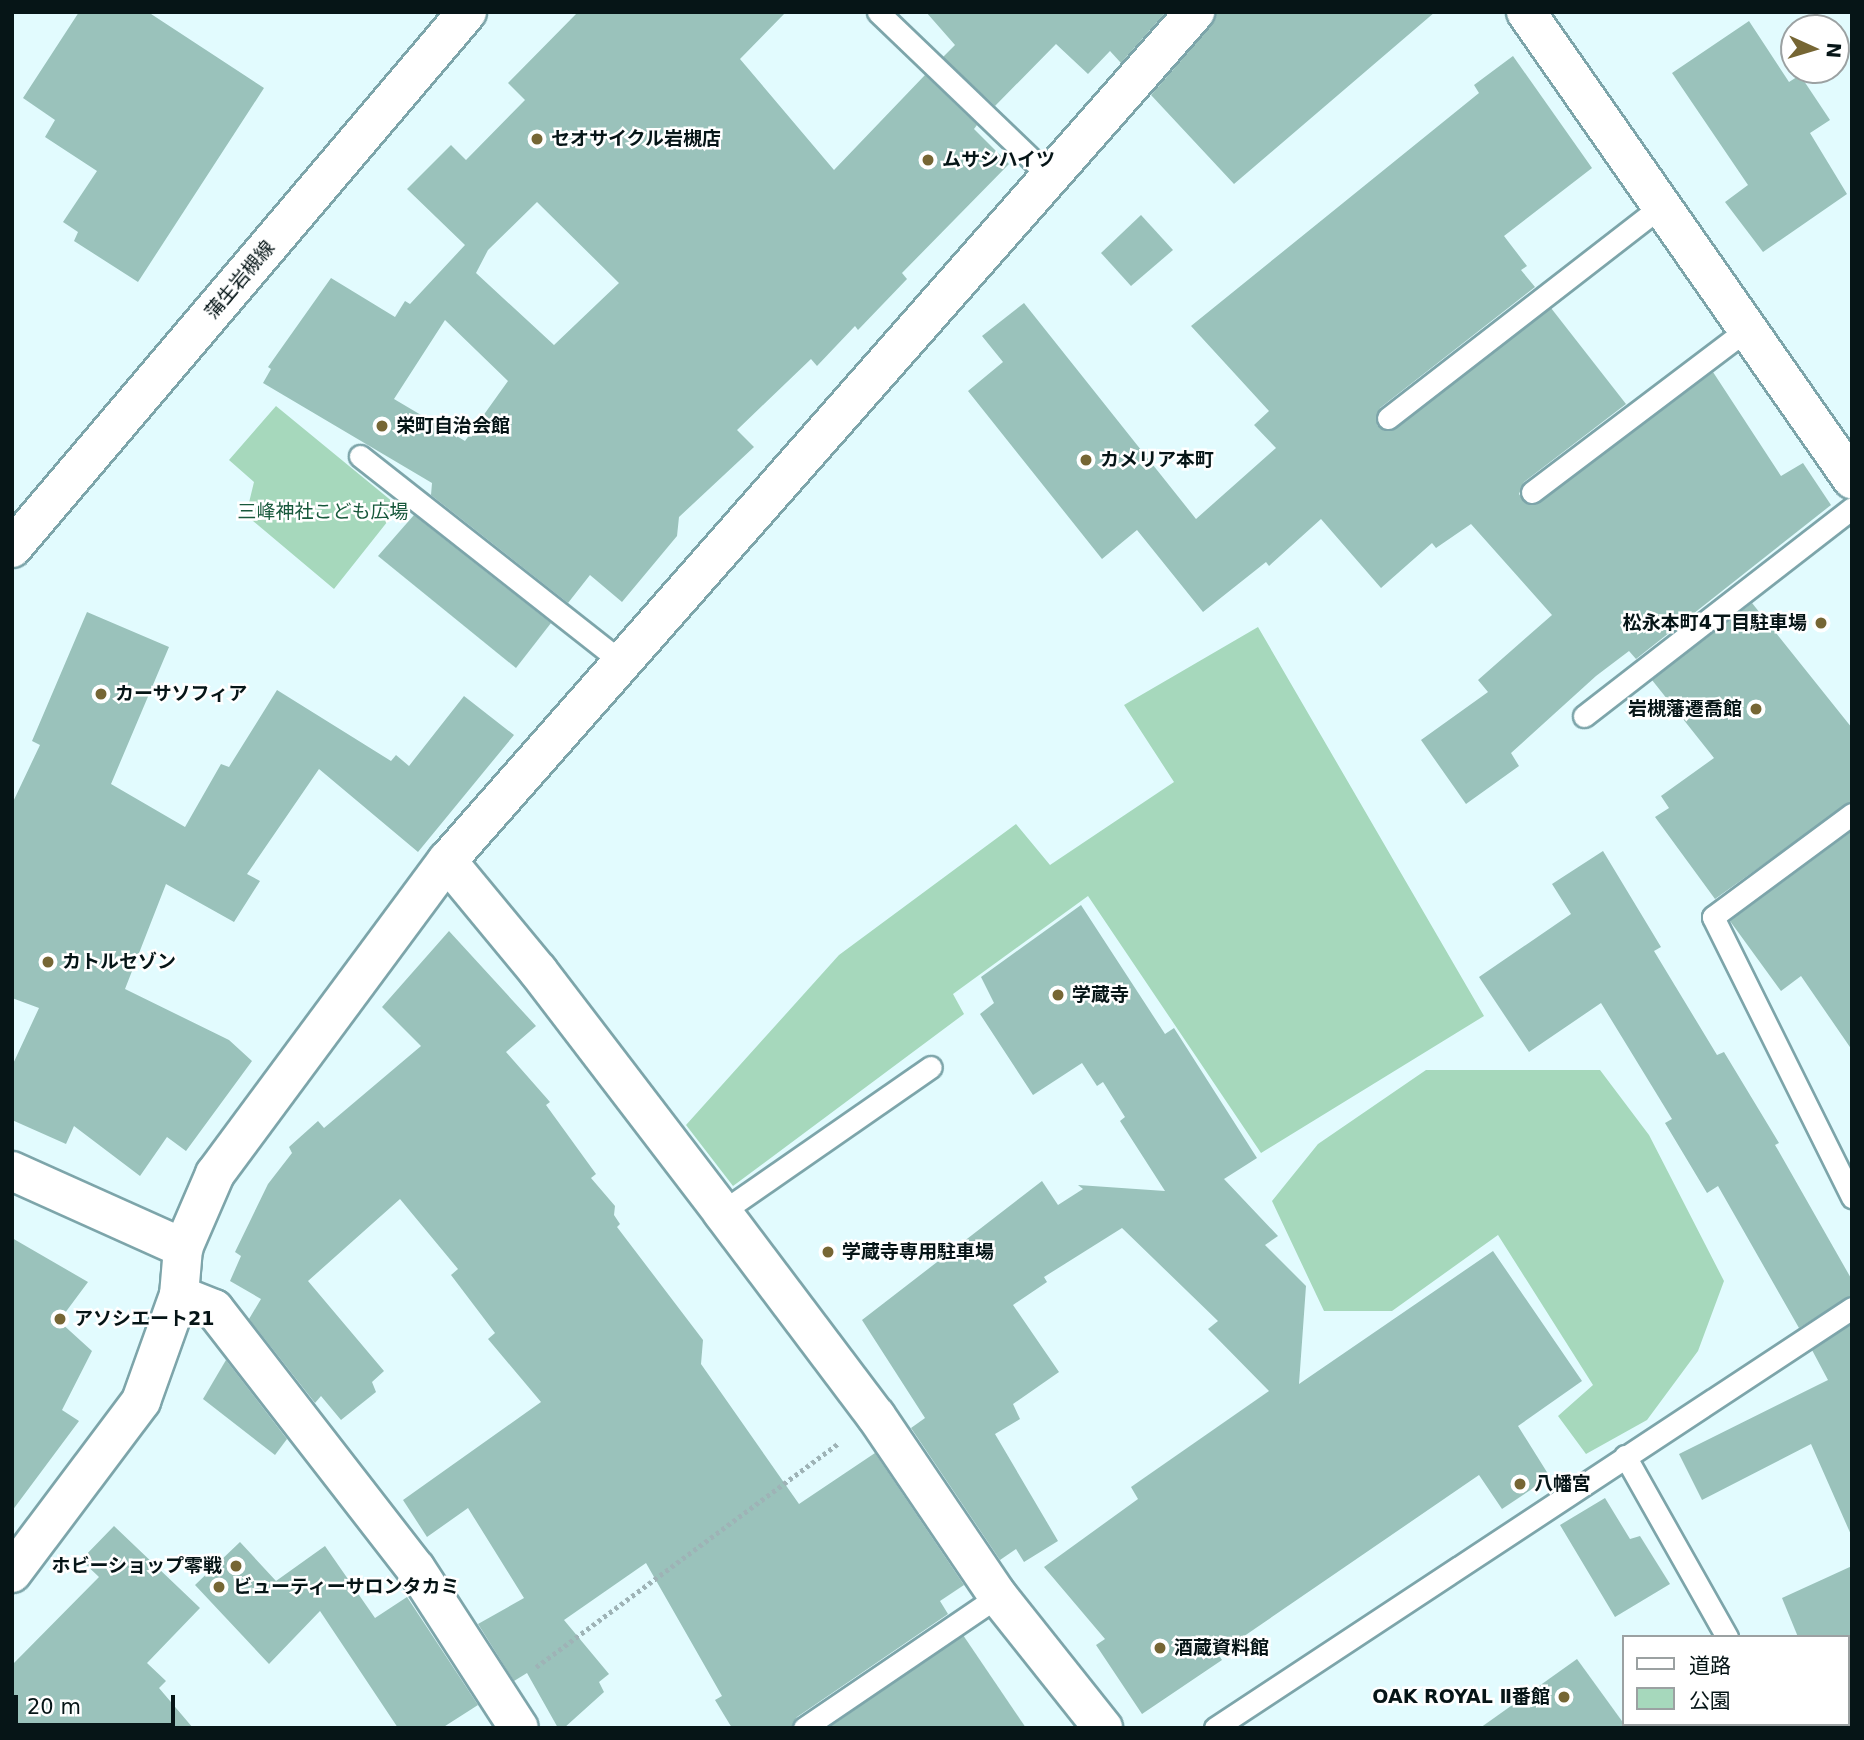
<!DOCTYPE html>
<html>
<head>
<meta charset="utf-8">
<style>
	body { margin:0 }
	#map { position:relative; width:1864px; height:1740px; overflow:hidden; background:#e2fbfe; font-family:"DejaVu Sans","Noto Sans JP",sans-serif }
	div>[style] { position:absolute }
	[style*='--x'] { left:calc(var(--x)*1px); top:calc(var(--y)*1px); width:calc(var(--w)*1px); rotate:calc(var(--a)*1deg) }
	.green>* { inset:0; background:#a6d8bc }
	.building>* { inset:0; background:#9ac2bb }
	.path>* { height:4.5px; margin-top:-2.25px; transform-origin:0; background:repeating-linear-gradient(90deg,#9eb3b6 0 3.5px,transparent 0 7px) }
	.roads { filter:drop-shadow(2px 0 #7da5aa) drop-shadow(-2px 0 #7da5aa) drop-shadow(0 2px #7da5aa) drop-shadow(0 -2px #7da5aa) }
	.service>* { height:21px; margin:-10.5px; padding:0 10.5px; transform-origin:10.5px; border-radius:10.5px; background:#fff }
	.minor>* { height:38px; margin:-19px; padding:0 19px; transform-origin:19px; border-radius:19px; background:#fff }
	.secondary>* { height:38px; margin:-19px; padding:0 19px; transform-origin:19px; border-radius:19px; background:#fff }
	.dots>* { width:19px; height:19px; translate:-50% -50%; box-sizing:border-box; border:4px solid #fff; border-radius:50% }
	span { translate:-50% -50%; white-space:nowrap; text-align:center; line-height:1.15; -webkit-text-stroke:5px #fff; paint-order:stroke }
	.poi-label { font-size:19px; color:#061517; font-weight:700 }
	.left { translate:0 -50%; text-align:left }
	.right { translate:-100% -50%; text-align:right }
	.street-label { font-size:19px; color:#061517 }
	.park-label { font-size:19px; color:#17583b }
	.frame { position:absolute; inset:0; border:14px solid #061517; pointer-events:none }
	.legend { position:absolute; left:1622px; top:1635px; width:228px; height:91px; box-sizing:border-box; background:#fff; border:2px solid #9ba1a2; margin:0; padding:9px 12px; list-style:none; font-size:21px; color:#061517 }
	.legend li { display:flex; align-items:center; gap:14px; height:35px }
	.legend b { width:35px; border:2px solid #9ba1a2 }
	.north { position:absolute; left:1780px; top:14px; width:70px; height:70px; box-sizing:border-box; background:#fff; border:2px solid #9ba1a2; border-radius:50%; rotate:94deg; font-size:19px; font-weight:700; line-height:28px; text-align:center; color:#061517 }
	.north::after { content:''; display:block; margin:auto; width:24px; height:32px; background:#766634; clip-path:polygon(50% 0,100% 100%,50% 72%,0 100%) }
	.scale { position:absolute; left:14px; top:1695px; width:161px; height:32px; box-sizing:border-box; border:4px solid #061517; border-top:0; padding-left:9px; font-size:21px; line-height:24px; white-space:nowrap; color:#061517; -webkit-text-stroke:5px #fff; paint-order:stroke }
</style>
</head>
<body>
<div id="map">
	<div class="green">
		<i style="clip-path:polygon(276px 406px,399px 507px,334px 589px,246px 515px,254px 482px,229px 460px)"></i>
		<i style="clip-path:polygon(1258px 627px,1484px 1016px,1261px 1153px,1088px 896px,953px 994px,964px 1014px,733px 1186px,686px 1125px,839px 955px,1016px 824px,1050px 865px,1174px 782px,1124px 705px)"></i>
		<i style="clip-path:polygon(1426px 1070px,1600px 1070px,1649px 1135px,1724px 1281px,1698px 1351px,1647px 1420px,1586px 1454px,1558px 1416px,1593px 1385px,1498px 1235px,1392px 1311px,1324px 1311px,1272px 1201px,1318px 1144px)"></i>
	</div>
	<div class="building">
		<i style="clip-path:polygon(79px 12px,148px 12px,264px 88px,138px 282px,74px 241px,78px 232px,63px 222px,97px 171px,45px 137px,55px 120px,23px 98px)"></i>
		<i style="clip-path:polygon(evenodd,578px 12px,786px 12px,740px 59px,834px 170px,925px 75px,977px 125px,974px 129px,1009px 164px,902px 273px,907px 279px,858px 330px,855px 326px,817px 366px,811px 359px,737px 430px,754px 447px,679px 517px,677px 536px,622px 602px,590px 575px,568px 603px,431px 495px,432px 483px,263px 383px,271px 369px,268px 367px,331px 278px,395px 317px,405px 301px,410px 304px,465px 245px,407px 189px,451px 145px,466px 160px,525px 100px,508px 83px,578px 12px,537px 202px,619px 283px,554px 345px,476px 273px,488px 250px,537px 202px,578px 12px,445px 320px,508px 381px,465px 441px,394px 399px,445px 320px)"></i>
		<i style="clip-path:polygon(926px 12px,1166px 12px,1121px 63px,1110px 51px,1088px 74px,1056px 44px,995px 106px,943px 57px,955px 45px)"></i>
		<i style="clip-path:polygon(1216px 12px,1435px 12px,1234px 184px,1151px 95px,1211px 26px)"></i>
		<i style="clip-path:polygon(1749px 21px,1789px 82px,1800px 75px,1830px 120px,1810px 133px,1847px 194px,1763px 252px,1725px 202px,1748px 185px,1672px 73px)"></i>
		<i style="clip-path:polygon(1513px 56px,1592px 168px,1504px 236px,1527px 266px,1521px 270px,1535px 287px,1380px 408px,1377px 425px,1384px 430px,1396px 428px,1551px 308px,1626px 404px,1524px 482px,1519px 494px,1526px 504px,1540px 502px,1713px 372px,1781px 476px,1803px 463px,1831px 505px,1636px 659px,1629px 651px,1596px 676px,1511px 753px,1519px 766px,1466px 804px,1421px 740px,1488px 692px,1478px 680px,1552px 615px,1471px 524px,1436px 548px,1432px 543px,1381px 588px,1321px 519px,1269px 566px,1266px 562px,1203px 612px,1137px 530px,1102px 559px,968px 391px,1003px 362px,982px 336px,1024px 303px,1196px 519px,1276px 448px,1254px 425px,1269px 411px,1191px 326px,1479px 93px,1474px 85px)"></i>
		<i style="clip-path:polygon(1141px 215px,1173px 250px,1131px 286px,1101px 253px)"></i>
		<i style="clip-path:polygon(414px 515px,551px 623px,516px 668px,378px 556px)"></i>
		<i style="clip-path:polygon(1752px 603px,1852px 728px,1852px 801px,1715px 899px,1655px 817px,1669px 808px,1661px 796px,1714px 758px,1652px 680px)"></i>
		<i style="clip-path:polygon(87px 612px,169px 647px,111px 784px,185px 827px,221px 764px,229px 767px,277px 690px,391px 761px,396px 755px,409px 766px,464px 696px,514px 735px,418px 852px,319px 769px,247px 874px,260px 881px,234px 922px,166px 884px,125px 989px,229px 1040px,252px 1061px,186px 1151px,167px 1137px,140px 1176px,74px 1126px,66px 1144px,12px 1120px,12px 1066px,39px 1008px,12px 998px,12px 804px,40px 745px,32px 741px)"></i>
		<i style="clip-path:polygon(1852px 831px,1852px 1050px,1801px 976px,1781px 991px,1730px 921px)"></i>
		<i style="clip-path:polygon(1603px 851px,1661px 947px,1654px 951px,1717px 1055px,1724px 1052px,1779px 1143px,1775px 1145px,1778px 1150px,1852px 1280px,1852px 1295px,1799px 1328px,1718px 1186px,1707px 1193px,1665px 1123px,1672px 1119px,1601px 1003px,1529px 1052px,1479px 977px,1571px 914px,1552px 884px)"></i>
		<i style="clip-path:polygon(1081px 905px,1165px 1034px,1174px 1028px,1257px 1158px,1224px 1179px,1278px 1236px,1265px 1245px,1306px 1286px,1299px 1384px,1493px 1251px,1582px 1381px,1518px 1426px,1550px 1477px,1502px 1509px,1479px 1475px,1218px 1654px,1222px 1660px,1142px 1714px,1096px 1645px,1105px 1639px,1044px 1567px,1138px 1499px,1131px 1487px,1269px 1391px,1208px 1329px,1218px 1321px,1122px 1228px,1044px 1277px,1047px 1282px,1013px 1305px,1059px 1372px,1013px 1404px,1020px 1419px,995px 1434px,1058px 1541px,1024px 1562px,1016px 1549px,1000px 1560px,911px 1428px,925px 1418px,862px 1320px,1042px 1181px,1058px 1205px,1083px 1189px,1078px 1185px,1165px 1191px,1120px 1121px,1125px 1117px,1103px 1082px,1097px 1086px,1082px 1063px,1033px 1095px,980px 1014px,994px 1003px,981px 977px)"></i>
		<i style="clip-path:polygon(449px 931px,536px 1026px,506px 1052px,550px 1102px,546px 1105px,596px 1174px,591px 1178px,615px 1206px,614px 1215px,620px 1224px,617px 1227px,703px 1340px,701px 1364px,799px 1504px,875px 1453px,964px 1585px,940px 1601px,948px 1614px,797px 1717px,791px 1728px,732px 1728px,715px 1700px,722px 1696px,646px 1563px,564px 1620px,609px 1674px,599px 1682px,604px 1692px,564px 1728px,558px 1728px,527px 1673px,514px 1681px,478px 1624px,524px 1598px,468px 1508px,427px 1537px,403px 1500px,541px 1402px,488px 1339px,495px 1333px,451px 1275px,458px 1269px,400px 1199px,308px 1281px,384px 1371px,372px 1382px,376px 1392px,341px 1420px,321px 1396px,315px 1403px,249px 1319px,261px 1299px,230px 1281px,241px 1256px,235px 1252px,268px 1184px,292px 1153px,289px 1147px,318px 1121px,324px 1128px,421px 1046px,382px 1007px)"></i>
		<i style="clip-path:polygon(12px 1238px,88px 1282px,59px 1321px,92px 1351px,62px 1410px,79px 1421px,12px 1511px)"></i>
		<i style="clip-path:polygon(1852px 1324px,1852px 1537px,1811px 1444px,1702px 1500px,1679px 1454px,1828px 1380px,1812px 1350px)"></i>
		<i style="clip-path:polygon(226px 1360px,287px 1439px,275px 1455px,203px 1399px)"></i>
		<i style="clip-path:polygon(1605px 1498px,1630px 1539px,1640px 1536px,1670px 1584px,1615px 1617px,1560px 1525px)"></i>
		<i style="clip-path:polygon(114px 1526px,200px 1608px,147px 1663px,166px 1681px,159px 1688px,193px 1728px,12px 1728px,12px 1665px,99px 1577px,81px 1560px)"></i>
		<i style="clip-path:polygon(240px 1542px,276px 1581px,325px 1546px,375px 1618px,407px 1597px,478px 1705px,442px 1728px,398px 1728px,320px 1611px,269px 1664px,195px 1585px)"></i>
		<i style="clip-path:polygon(1852px 1566px,1852px 1637px,1798px 1637px,1782px 1598px)"></i>
		<i style="clip-path:polygon(963px 1635px,1026px 1728px,828px 1728px)"></i>
		<i style="clip-path:polygon(1577px 1659px,1627px 1728px,1480px 1728px)"></i>
	</div>
	<div class="path">
		<i style="--x:536;--y:1667;--w:377;--a:-36.5"></i>
	</div>
	<div class="roads">
		<div class="service">
			<i style="--x:878;--y:12;--w:238;--a:43.8"></i>
			<i style="--x:1388;--y:418;--w:346;--a:-37.8"></i>
			<i style="--x:360;--y:456;--w:333;--a:38.2"></i>
			<i style="--x:1532;--y:492;--w:267;--a:-37.1"></i>
			<i style="--x:1584;--y:716;--w:339;--a:-37.8"></i>
			<i style="--x:1852;--y:814;--w:173;--a:143.5"></i>
			<i style="--x:1713;--y:917;--w:313;--a:63.6"></i>
			<i style="--x:722;--y:1212;--w:254;--a:-34.8"></i>
			<i style="--x:1625;--y:1456;--w:208;--a:60.6"></i>
			<i style="--x:804;--y:1728;--w:235;--a:-34.2"></i>
			<i style="--x:1215;--y:1728;--w:763;--a:-33.4"></i>
		</div>
		<div class="minor">
			<i style="--x:1526;--y:12;--w:570;--a:55.08"></i>
			<i style="--x:447;--y:861;--w:143;--a:50.4"></i>
			<i style="--x:538;--y:971;--w:303;--a:52.6"></i>
			<i style="--x:722;--y:1212;--w:256;--a:53"></i>
			<i style="--x:876;--y:1416;--w:217;--a:55.9"></i>
			<i style="--x:998;--y:1596;--w:169;--a:51.5"></i>
			<i style="--x:12;--y:1171;--w:188;--a:24.2"></i>
			<i style="--x:179;--y:1295;--w:38;--a:22"></i>
			<i style="--x:214;--y:1309;--w:329;--a:52.2"></i>
			<i style="--x:416;--y:1569;--w:189;--a:57.1"></i>
			<i style="--x:12;--y:1573;--w:215;--a:-53.1"></i>
			<i style="--x:141;--y:1401;--w:113;--a:-70.3"></i>
			<i style="--x:179;--y:1295;--w:47;--a:-85.1"></i>
			<i style="--x:183;--y:1248;--w:81;--a:-66.6"></i>
			<i style="--x:215;--y:1174;--w:390;--a:-53.5"></i>
			<i style="--x:447;--y:861;--w:1132;--a:-48.62"></i>
		</div>
		<div class="secondary">
			<i style="--x:12;--y:548;--w:703;--a:-49.67"></i>
		</div>
	</div>
	<div class="dots">
		<i style="left:537px;top:139px;background:#766634"></i>
		<i style="left:928px;top:160px;background:#766634"></i>
		<i style="left:382px;top:426px;background:#766634"></i>
		<i style="left:1086px;top:460px;background:#766634"></i>
		<i style="left:1821px;top:623px;background:#766634"></i>
		<i style="left:101px;top:694px;background:#766634"></i>
		<i style="left:1756px;top:709px;background:#766634"></i>
		<i style="left:48px;top:962px;background:#766634"></i>
		<i style="left:1058px;top:995px;background:#766634"></i>
		<i style="left:828px;top:1252px;background:#766634"></i>
		<i style="left:60px;top:1319px;background:#766634"></i>
		<i style="left:1520px;top:1484px;background:#766634"></i>
		<i style="left:236px;top:1566px;background:#766634"></i>
		<i style="left:219px;top:1587px;background:#766634"></i>
		<i style="left:1160px;top:1648px;background:#766634"></i>
		<i style="left:1564px;top:1697px;background:#766634"></i>
	</div>
	<div class="poi-label">
		<span class="left" style="left:551px;top:139px">セオサイクル岩槻店</span>
		<span class="left" style="left:942px;top:160px">ムサシハイツ</span>
		<span class="left" style="left:396px;top:426px">栄町自治会館</span>
		<span class="left" style="left:1100px;top:460px">カメリア本町</span>
		<span class="right" style="left:1807px;top:623px">松永本町4丁目駐車場</span>
		<span class="left" style="left:115px;top:694px">カーサソフィア</span>
		<span class="right" style="left:1742px;top:709px">岩槻藩遷喬館</span>
		<span class="left" style="left:62px;top:962px">カトルセゾン</span>
		<span class="left" style="left:1072px;top:995px">学蔵寺</span>
		<span class="left" style="left:842px;top:1252px">学蔵寺専用駐車場</span>
		<span class="left" style="left:74px;top:1319px">アソシエート21</span>
		<span class="left" style="left:1534px;top:1484px">八幡宮</span>
		<span class="right" style="left:222px;top:1566px">ホビーショップ零戦</span>
		<span class="left" style="left:233px;top:1587px">ビューティーサロンタカミ</span>
		<span class="left" style="left:1174px;top:1648px">酒蔵資料館</span>
		<span class="right" style="left:1550px;top:1697px">OAK ROYAL Ⅱ番館</span>
	</div>
	<div class="street-label">
		<span style="left:240px;top:280px;rotate:-50deg">蒲生岩槻線</span>
	</div>
	<div class="park-label">
		<span style="left:323px;top:512px">三峰神社こども広場</span>
	</div>
	<div class="frame"></div>
	<ul class="legend">
	<li><b style="height:9px;background:#fff"></b>道路</li>
	<li><b style="height:19px;background:#a6d8bc"></b>公園</li>
	</ul>
	<div class="north">N</div>
	<div class="scale">20 m</div>
</div>
</body>
</html>
